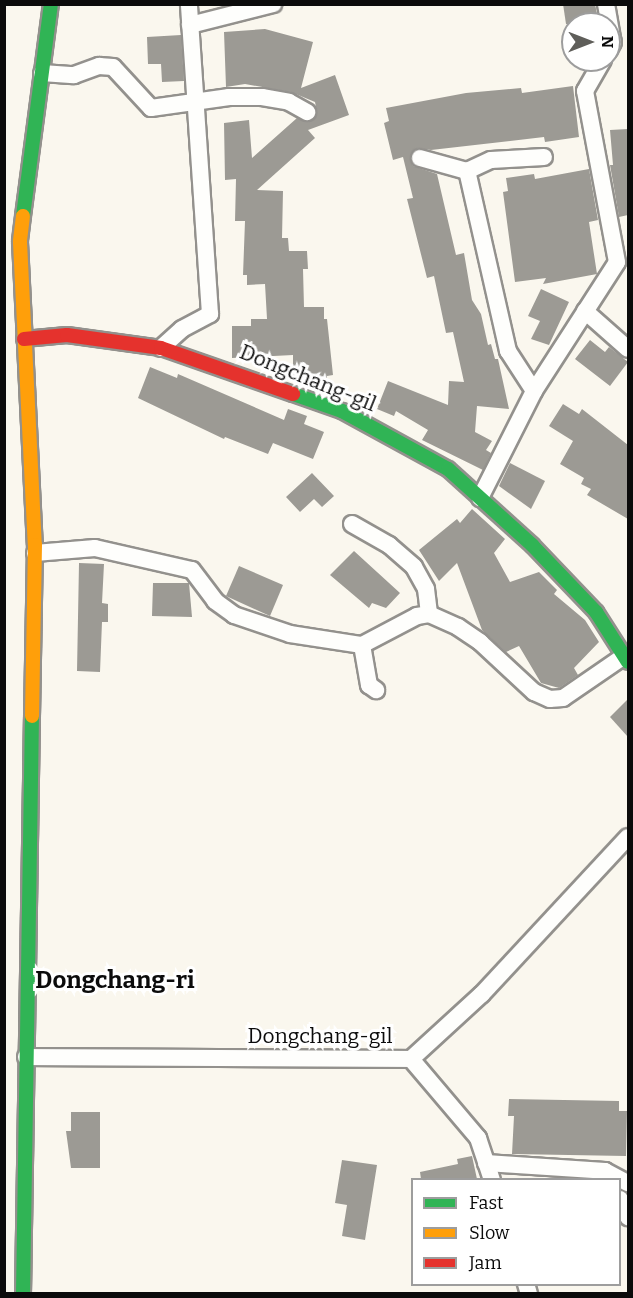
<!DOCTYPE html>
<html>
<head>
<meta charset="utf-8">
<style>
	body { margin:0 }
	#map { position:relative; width:633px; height:1298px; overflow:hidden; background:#faf7ee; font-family:Bitter,serif }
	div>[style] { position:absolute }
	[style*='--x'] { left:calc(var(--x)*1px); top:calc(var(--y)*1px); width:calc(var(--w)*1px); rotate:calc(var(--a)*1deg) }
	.building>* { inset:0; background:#9c9a94 }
	.roads { filter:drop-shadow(2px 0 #93918d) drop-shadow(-2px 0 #93918d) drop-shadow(0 2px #93918d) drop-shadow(0 -2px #93918d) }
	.street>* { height:16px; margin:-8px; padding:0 8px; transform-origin:8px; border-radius:8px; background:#fefefc }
	.fast>* { height:14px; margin:-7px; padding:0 7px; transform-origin:7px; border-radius:7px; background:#30b455 }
	.slow>* { height:14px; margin:-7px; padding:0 7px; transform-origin:7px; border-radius:7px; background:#ff9f0a }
	.jam>* { height:14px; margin:-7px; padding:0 7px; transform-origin:7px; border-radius:7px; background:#e5322d }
	span { translate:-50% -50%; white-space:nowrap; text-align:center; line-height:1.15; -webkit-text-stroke:6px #fff; paint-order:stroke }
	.street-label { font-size:21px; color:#0b0b0b }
	.quarter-label { font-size:24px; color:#0b0b0b; font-weight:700 }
	.frame { position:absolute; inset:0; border:6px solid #0b0b0b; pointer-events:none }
	.legend { position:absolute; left:411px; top:1178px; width:210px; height:108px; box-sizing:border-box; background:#fff; border:2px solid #9d9d9d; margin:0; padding:8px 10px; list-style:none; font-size:18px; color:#0b0b0b }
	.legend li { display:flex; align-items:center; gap:12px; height:30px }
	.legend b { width:30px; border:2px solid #9d9d9d }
	.north { position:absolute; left:561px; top:12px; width:60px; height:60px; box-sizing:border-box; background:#fff; border:2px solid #9d9d9d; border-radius:50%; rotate:90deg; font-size:16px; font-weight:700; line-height:24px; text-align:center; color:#0b0b0b }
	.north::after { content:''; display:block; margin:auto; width:21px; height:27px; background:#5f5e5a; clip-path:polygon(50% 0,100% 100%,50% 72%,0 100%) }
</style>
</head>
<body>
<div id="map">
	<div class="building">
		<i style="clip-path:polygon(563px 4px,595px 4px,599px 24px,566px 24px)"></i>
		<i style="clip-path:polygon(265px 29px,313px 42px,301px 88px,335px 75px,349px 115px,308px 130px,315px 138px,257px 190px,283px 191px,282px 238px,288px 238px,289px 251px,307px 251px,308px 269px,303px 269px,304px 307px,324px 307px,324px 319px,327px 319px,333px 375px,327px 376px,327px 381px,293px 380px,293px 355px,232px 358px,232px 326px,251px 326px,251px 319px,267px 319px,265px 284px,247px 285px,247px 275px,243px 275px,245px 221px,235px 221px,236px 179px,225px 180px,224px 123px,249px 120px,252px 158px,297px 118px,308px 122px,317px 112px,315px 102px,291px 92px,245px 84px,226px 87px,224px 32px)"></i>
		<i style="clip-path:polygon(181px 35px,184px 81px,162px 82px,161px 64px,148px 64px,147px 37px)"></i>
		<i style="clip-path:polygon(573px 86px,579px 137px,545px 142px,544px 137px,431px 150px,418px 148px,410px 156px,413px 166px,437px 174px,456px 255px,464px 253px,472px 300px,481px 314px,488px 345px,491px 344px,495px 359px,498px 359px,509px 409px,477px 406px,475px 432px,492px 441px,486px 450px,491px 453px,483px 470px,422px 440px,428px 430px,396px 411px,394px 416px,377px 409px,388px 381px,448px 405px,449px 381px,464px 382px,453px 332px,446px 333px,434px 276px,427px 278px,407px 199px,413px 198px,403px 157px,393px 160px,384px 123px,389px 121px,386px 108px,466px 93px,521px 88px,522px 93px)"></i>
		<i style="clip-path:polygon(628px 129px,628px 215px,619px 217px,610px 165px,613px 165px,610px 130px)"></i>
		<i style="clip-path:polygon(589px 169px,598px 220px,589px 222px,597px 274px,543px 284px,546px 278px,515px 282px,503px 192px,508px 191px,506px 178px,534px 174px,535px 179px)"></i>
		<i style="clip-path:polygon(541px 289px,569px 302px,549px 345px,531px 339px,540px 321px,528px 316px)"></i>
		<i style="clip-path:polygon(590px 340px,605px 352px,609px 347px,628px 362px,610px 386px,575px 359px)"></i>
		<i style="clip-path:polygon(150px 367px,177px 378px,178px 374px,284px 420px,288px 409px,307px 416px,304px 424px,324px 432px,313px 459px,273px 443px,268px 454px,225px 437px,224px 439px,138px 398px)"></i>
		<i style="clip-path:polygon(563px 404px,579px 414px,582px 409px,628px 445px,628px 519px,587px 495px,591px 489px,581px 484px,584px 478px,560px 464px,573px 441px,549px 426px)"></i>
		<i style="clip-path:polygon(510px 463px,545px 481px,531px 509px,499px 486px)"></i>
		<i style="clip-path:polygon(312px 473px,334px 496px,322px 507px,314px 499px,300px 512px,286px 497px)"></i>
		<i style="clip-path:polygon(472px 509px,505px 539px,494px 553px,510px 582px,539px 572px,557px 590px,554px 594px,585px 620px,599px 642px,574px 668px,578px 675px,559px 688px,541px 683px,519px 646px,506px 652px,482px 630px,457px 563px,439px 581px,419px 550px,457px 519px,460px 523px)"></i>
		<i style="clip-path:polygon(354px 551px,400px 593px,386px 608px,372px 603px,369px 608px,330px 575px)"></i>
		<i style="clip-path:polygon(79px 563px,104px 564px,102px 603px,108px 604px,108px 622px,102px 622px,100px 672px,77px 671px)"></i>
		<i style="clip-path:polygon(239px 566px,283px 585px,270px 616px,226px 596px)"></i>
		<i style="clip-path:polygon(153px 583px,189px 583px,192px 617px,152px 616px)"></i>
		<i style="clip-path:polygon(628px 699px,628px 737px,610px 717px)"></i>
		<i style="clip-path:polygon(509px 1099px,619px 1101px,619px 1111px,627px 1111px,626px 1156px,512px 1154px,514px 1116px,508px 1116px)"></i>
		<i style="clip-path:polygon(71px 1112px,100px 1112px,100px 1168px,71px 1168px,66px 1131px,71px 1131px)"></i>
		<i style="clip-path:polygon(472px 1156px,477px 1179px,421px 1179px,420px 1172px,458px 1164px,457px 1159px)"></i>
		<i style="clip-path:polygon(342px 1160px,377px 1165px,365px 1240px,342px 1236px,347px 1205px,335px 1203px)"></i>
	</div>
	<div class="roads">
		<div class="street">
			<i style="--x:606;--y:4;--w:39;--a:80"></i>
			<i style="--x:613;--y:42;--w:9;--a:117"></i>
			<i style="--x:190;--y:25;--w:86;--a:-14.2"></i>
			<i style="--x:42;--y:73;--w:32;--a:4"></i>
			<i style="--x:74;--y:75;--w:27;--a:-20"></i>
			<i style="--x:99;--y:66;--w:14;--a:4"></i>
			<i style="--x:113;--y:67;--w:56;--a:47.2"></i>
			<i style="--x:151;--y:108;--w:79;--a:-8"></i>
			<i style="--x:229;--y:97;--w:33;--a:0"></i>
			<i style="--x:262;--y:97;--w:27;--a:10"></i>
			<i style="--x:289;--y:102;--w:21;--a:29"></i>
			<i style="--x:420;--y:158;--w:49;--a:15.5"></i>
			<i style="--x:585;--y:311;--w:57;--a:41.5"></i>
			<i style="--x:161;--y:348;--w:28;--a:-42"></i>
			<i style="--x:182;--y:329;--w:32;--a:-28"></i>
			<i style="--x:210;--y:314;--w:311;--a:-93.9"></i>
			<i style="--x:534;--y:391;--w:48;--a:-123"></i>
			<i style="--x:508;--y:351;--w:185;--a:-102.8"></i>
			<i style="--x:467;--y:171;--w:26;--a:-25"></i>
			<i style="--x:491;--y:160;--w:53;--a:-3.2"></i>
			<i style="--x:480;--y:498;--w:120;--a:-63.2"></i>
			<i style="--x:534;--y:391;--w:153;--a:-57.2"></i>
			<i style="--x:617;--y:262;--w:174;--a:-100.6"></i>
			<i style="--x:585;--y:91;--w:36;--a:-60"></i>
			<i style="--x:352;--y:524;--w:43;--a:29.6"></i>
			<i style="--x:389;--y:545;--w:33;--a:41"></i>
			<i style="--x:414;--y:567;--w:25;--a:61"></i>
			<i style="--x:426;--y:589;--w:25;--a:83"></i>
			<i style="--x:35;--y:553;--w:60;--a:-4.8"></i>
			<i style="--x:95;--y:548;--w:99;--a:12.8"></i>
			<i style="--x:192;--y:570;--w:39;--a:53"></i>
			<i style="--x:215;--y:601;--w:24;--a:36"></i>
			<i style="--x:234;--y:615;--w:59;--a:18.7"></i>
			<i style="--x:290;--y:634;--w:73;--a:8.7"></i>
			<i style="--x:362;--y:645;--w:62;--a:-27.8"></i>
			<i style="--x:417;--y:616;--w:12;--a:-9"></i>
			<i style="--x:429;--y:614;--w:32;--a:24"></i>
			<i style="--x:458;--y:627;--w:27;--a:34"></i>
			<i style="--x:480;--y:642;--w:74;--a:42.8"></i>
			<i style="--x:534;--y:692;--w:17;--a:24"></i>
			<i style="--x:550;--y:699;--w:13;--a:-4"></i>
			<i style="--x:563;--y:698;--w:74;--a:-34.5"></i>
			<i style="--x:362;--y:645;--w:41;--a:80.1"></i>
			<i style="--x:369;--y:685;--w:9;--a:36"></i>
			<i style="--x:26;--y:1057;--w:385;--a:0.3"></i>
			<i style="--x:411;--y:1059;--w:96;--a:-42.5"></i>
			<i style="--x:482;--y:994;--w:214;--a:-47.1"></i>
			<i style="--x:411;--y:1059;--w:104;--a:49.7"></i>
			<i style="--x:478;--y:1138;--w:44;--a:71.6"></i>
			<i style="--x:486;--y:1163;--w:119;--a:3.8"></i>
			<i style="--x:605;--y:1171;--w:10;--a:61"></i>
			<i style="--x:605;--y:1171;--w:26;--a:28"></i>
			<i style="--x:620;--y:1199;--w:20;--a:66"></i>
			<i style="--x:526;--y:1284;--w:10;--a:73"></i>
		</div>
		<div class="fast">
			<i style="--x:23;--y:216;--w:214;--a:-82.5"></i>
			<i style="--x:293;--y:394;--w:52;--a:19.1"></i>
			<i style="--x:342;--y:411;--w:121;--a:28.7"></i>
			<i style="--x:448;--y:469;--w:113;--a:42.1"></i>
			<i style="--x:532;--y:545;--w:93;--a:46.3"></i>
			<i style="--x:596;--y:612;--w:59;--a:57.4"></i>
			<i style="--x:23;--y:1294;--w:578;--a:-89.11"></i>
		</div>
		<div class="slow">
			<i style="--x:23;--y:216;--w:26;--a:97"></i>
			<i style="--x:20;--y:242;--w:303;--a:87.2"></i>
			<i style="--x:35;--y:545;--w:171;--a:91"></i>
		</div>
		<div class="jam">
			<i style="--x:24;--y:339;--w:43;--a:-5.3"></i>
			<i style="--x:67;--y:335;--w:95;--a:7.9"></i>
			<i style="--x:161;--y:348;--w:140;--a:19.2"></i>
		</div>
	</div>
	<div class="street-label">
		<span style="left:308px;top:378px;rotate:22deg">Dongchang-gil</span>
		<span style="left:320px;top:1036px">Dongchang-gil</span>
	</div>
	<div class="quarter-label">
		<span style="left:115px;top:981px">Dongchang-ri</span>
	</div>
	<div class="frame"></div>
	<ul class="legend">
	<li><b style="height:8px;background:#30b455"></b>Fast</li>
	<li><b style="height:8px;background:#ff9f0a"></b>Slow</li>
	<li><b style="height:8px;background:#e5322d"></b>Jam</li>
	</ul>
	<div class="north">N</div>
</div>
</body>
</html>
